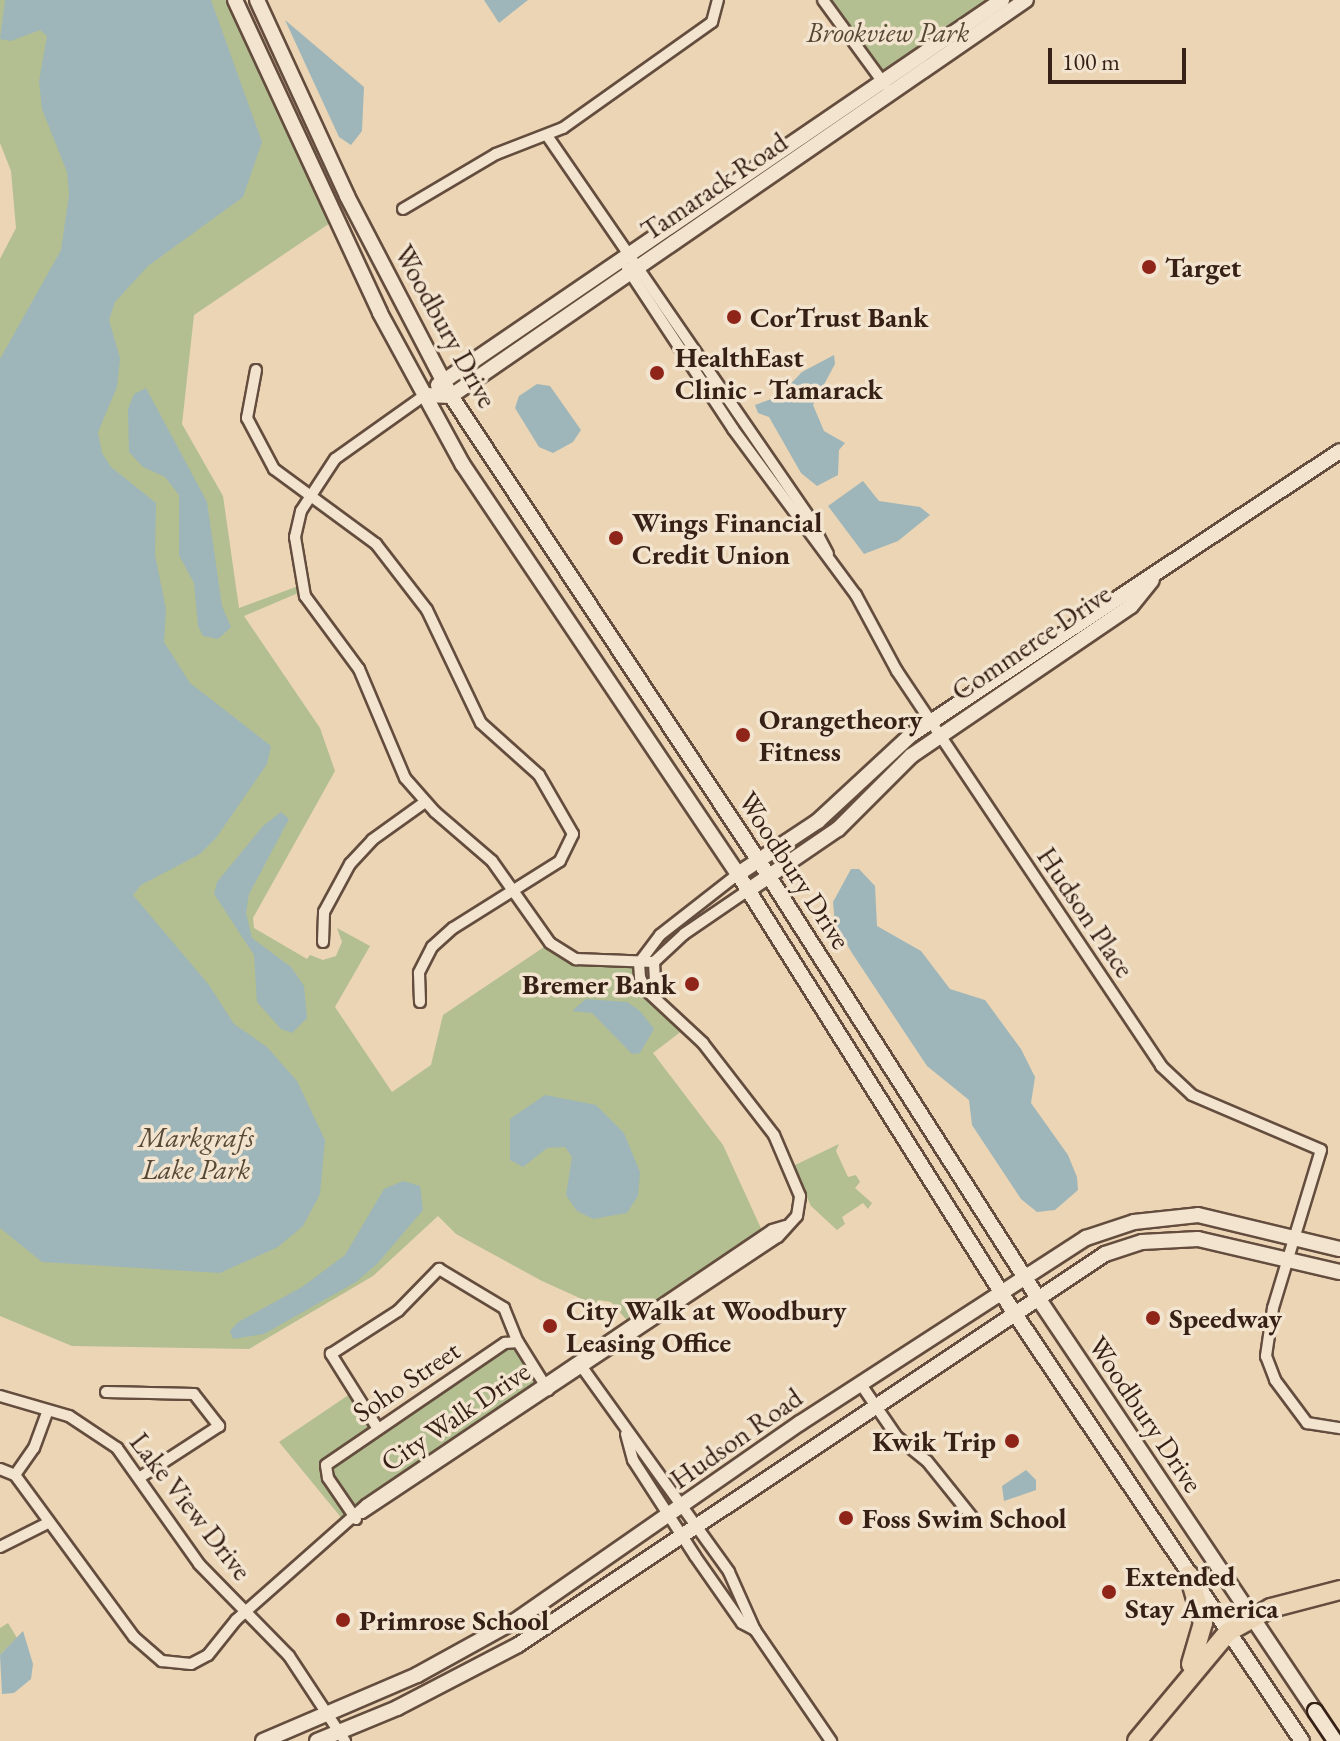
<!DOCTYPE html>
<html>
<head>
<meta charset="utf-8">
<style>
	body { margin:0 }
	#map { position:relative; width:1340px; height:1741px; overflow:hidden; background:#ebd5b5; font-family:"EB Garamond",serif }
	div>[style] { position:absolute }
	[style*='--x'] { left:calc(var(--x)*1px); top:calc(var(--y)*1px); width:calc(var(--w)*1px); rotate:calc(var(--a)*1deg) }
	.green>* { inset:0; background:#b3be91 }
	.water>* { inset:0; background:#9eb6b9 }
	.roads { filter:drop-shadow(2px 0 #644d3e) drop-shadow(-2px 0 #644d3e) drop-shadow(0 2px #644d3e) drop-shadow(0 -2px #644d3e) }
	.street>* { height:10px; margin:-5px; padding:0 5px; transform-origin:5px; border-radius:5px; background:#f2e4cf }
	.secondary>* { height:14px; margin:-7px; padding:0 7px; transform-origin:7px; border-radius:7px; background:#f2e4cf }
	.highway>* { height:18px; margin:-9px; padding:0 9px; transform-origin:9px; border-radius:9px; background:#ebd5b5 }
	.bridges { filter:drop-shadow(2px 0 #372016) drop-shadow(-2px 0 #372016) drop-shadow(0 2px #372016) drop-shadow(0 -2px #372016) }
	.secondary-bridge>* { height:14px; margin:-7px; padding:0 7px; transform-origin:7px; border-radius:7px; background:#f2e4cf }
	.dots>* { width:22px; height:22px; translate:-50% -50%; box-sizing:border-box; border:4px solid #f2e4cf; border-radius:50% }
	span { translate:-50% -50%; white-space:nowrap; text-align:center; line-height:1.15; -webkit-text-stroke:7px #f2e4cf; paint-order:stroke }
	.park-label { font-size:28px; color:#564835; font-style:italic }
	.street-label { font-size:28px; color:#372016 }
	.poi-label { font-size:28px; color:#372016; font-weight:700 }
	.left { translate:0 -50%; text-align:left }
	.right { translate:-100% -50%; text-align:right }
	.scale { position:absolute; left:1048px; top:48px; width:138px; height:36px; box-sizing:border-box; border:4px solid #372016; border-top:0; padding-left:10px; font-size:24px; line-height:28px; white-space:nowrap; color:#372016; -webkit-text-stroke:6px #f2e4cf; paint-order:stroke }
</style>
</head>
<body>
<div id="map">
	<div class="green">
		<i style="clip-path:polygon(0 0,235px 0,336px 219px,194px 315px,182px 424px,223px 496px,239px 608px,301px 585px,303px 591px,244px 616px,320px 728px,335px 771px,253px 918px,254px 928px,307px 959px,310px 955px,323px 960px,336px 956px,342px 942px,337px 928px,370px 946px,335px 1007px,392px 1092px,431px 1065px,443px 1015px,550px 943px,569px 957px,639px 963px,640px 977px,687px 1027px,653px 1053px,723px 1145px,764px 1235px,631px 1325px,611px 1302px,598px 1300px,595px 1305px,542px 1281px,456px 1234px,438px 1216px,373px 1276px,249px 1349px,72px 1346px,0 1316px,0 259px,16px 228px,11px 171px,0 143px)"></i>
		<i style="clip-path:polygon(823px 0,992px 0,891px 68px,875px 72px)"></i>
		<i style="clip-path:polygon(839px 1144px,836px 1151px,848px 1177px,856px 1175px,860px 1182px,855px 1188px,872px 1203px,868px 1209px,863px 1203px,842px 1217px,845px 1224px,837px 1230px,811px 1206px,793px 1166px)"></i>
		<i style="clip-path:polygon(518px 1342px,544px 1384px,348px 1526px,279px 1442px,353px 1392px,378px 1428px,504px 1343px)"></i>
		<i style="clip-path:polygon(8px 1623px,17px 1638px,0 1655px,0 1628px)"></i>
	</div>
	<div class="water">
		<i style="clip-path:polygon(5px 0,211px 0,262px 142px,243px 197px,148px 266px,115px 302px,109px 320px,120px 358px,117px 387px,98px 432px,102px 453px,111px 467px,156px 503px,155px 555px,166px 609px,164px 642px,190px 683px,271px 746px,267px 764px,216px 838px,200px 854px,141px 885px,133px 895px,209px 985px,234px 1024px,267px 1047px,297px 1081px,325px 1140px,320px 1194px,303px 1226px,278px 1247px,220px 1273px,42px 1262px,0 1228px,0 359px,61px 250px,69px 195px,67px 172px,42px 109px,39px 81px,47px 36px,40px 30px,11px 41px,0 39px)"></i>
		<i style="clip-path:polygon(484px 0,528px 0,499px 23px)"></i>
		<i style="clip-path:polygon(285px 20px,364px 87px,362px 131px,351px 145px,339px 137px)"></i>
		<i style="clip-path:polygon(834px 355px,835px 364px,813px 405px,824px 431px,845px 443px,839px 450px,838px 475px,817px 486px,801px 473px,769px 417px,758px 413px,755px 405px,779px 396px,802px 372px)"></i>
		<i style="clip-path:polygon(537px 384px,550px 386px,581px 430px,573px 442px,553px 453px,539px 447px,515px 408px,519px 396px)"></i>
		<i style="clip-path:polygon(146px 388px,207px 502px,222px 606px,231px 627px,218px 639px,203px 636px,198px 626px,194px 583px,179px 555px,179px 495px,165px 477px,143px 467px,129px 452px,128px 409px,134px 394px)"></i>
		<i style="clip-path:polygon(863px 481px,879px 501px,920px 507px,930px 515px,898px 541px,864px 554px,828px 506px)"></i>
		<i style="clip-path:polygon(281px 812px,289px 819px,249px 894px,246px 913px,252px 938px,291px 967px,304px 986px,307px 1018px,292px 1033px,281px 1029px,257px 1002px,254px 955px,214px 894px,217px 882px,263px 826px)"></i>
		<i style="clip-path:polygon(851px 869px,859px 869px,875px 886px,877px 926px,921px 951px,950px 989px,985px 1000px,1021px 1049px,1035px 1077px,1031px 1103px,1068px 1155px,1077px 1177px,1078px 1190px,1055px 1210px,1037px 1212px,1021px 1199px,972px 1125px,969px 1100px,927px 1066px,852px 953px,835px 924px,833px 902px)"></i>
		<i style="clip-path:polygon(586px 999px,627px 1002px,640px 1011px,654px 1029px,640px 1053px,632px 1054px,592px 1013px,572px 1011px)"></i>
		<i style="clip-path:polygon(545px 1095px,596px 1105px,624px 1133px,640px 1172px,638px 1196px,627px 1213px,593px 1219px,577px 1211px,566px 1195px,572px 1157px,565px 1147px,547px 1148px,523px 1167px,510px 1160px,510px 1119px)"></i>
		<i style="clip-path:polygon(403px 1181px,420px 1186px,423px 1210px,377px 1264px,356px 1282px,264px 1334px,233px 1339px,230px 1331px,238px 1322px,302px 1287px,345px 1255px,384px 1189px)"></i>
		<i style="clip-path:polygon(1026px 1470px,1036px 1480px,1036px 1490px,1004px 1501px,1002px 1486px)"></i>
		<i style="clip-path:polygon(23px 1631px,33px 1664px,31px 1679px,14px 1693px,2px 1694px,0 1655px)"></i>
	</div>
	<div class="roads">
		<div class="street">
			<i style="--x:823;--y:0;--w:105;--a:53.9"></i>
			<i style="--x:548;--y:137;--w:457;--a:55.5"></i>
			<i style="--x:807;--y:514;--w:45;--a:62.3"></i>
			<i style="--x:403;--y:209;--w:108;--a:-30.6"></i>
			<i style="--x:496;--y:154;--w:72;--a:-21.2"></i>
			<i style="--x:563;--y:128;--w:183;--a:-35.4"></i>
			<i style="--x:712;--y:22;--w:23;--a:-75"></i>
			<i style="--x:627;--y:268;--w:193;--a:56.6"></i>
			<i style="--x:733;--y:429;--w:207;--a:53.5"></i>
			<i style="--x:856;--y:595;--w:86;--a:61.7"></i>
			<i style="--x:897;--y:671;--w:475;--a:56.2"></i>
			<i style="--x:1161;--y:1066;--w:42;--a:43.1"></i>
			<i style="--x:1192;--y:1095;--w:140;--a:23.1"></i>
			<i style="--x:1321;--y:1150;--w:165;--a:106.9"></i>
			<i style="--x:1273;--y:1308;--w:49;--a:98.3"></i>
			<i style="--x:1266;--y:1356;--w:26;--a:69"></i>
			<i style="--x:1275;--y:1380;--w:54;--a:53.3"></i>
			<i style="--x:1307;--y:1423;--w:33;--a:9"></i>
			<i style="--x:256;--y:370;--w:49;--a:100.6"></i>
			<i style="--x:247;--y:418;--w:58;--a:62.1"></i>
			<i style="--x:274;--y:469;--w:127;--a:36.3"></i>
			<i style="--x:376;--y:544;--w:83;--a:52.3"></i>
			<i style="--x:427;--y:610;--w:125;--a:64.5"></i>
			<i style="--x:481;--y:723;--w:78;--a:41.9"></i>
			<i style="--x:539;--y:775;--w:68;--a:60"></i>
			<i style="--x:573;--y:834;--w:30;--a:116"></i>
			<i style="--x:560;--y:861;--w:126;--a:147.9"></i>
			<i style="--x:453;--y:928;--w:28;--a:138"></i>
			<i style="--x:432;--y:947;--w:29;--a:117"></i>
			<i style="--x:419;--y:973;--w:29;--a:88"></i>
			<i style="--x:425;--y:395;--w:110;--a:144.6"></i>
			<i style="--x:335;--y:459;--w:62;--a:123.2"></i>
			<i style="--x:301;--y:511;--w:27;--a:103"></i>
			<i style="--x:295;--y:537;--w:60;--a:80.4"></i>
			<i style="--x:305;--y:596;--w:91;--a:53.5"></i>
			<i style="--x:359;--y:669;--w:118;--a:67.1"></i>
			<i style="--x:405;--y:778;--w:45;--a:48.6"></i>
			<i style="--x:435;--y:812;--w:75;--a:40.7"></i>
			<i style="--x:492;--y:861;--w:100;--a:54.7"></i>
			<i style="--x:550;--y:943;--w:31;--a:32"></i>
			<i style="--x:576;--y:959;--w:78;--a:2.2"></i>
			<i style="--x:654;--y:962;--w:41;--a:-43"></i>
			<i style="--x:684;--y:934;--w:76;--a:-34.3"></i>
			<i style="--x:323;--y:942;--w:30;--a:-88"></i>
			<i style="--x:324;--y:912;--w:55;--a:-61.6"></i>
			<i style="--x:350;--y:864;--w:33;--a:-47"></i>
			<i style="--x:372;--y:840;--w:65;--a:-35.6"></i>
			<i style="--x:654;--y:962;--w:33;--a:87"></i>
			<i style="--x:579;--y:1363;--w:257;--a:54.3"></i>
			<i style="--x:729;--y:1572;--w:64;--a:65.9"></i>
			<i style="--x:755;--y:1630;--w:135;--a:55.6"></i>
			<i style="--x:860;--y:1383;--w:65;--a:55.6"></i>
			<i style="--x:897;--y:1437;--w:38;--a:39"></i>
			<i style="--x:927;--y:1461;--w:72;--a:51.2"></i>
			<i style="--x:106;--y:1392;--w:88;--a:1.3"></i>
			<i style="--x:194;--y:1394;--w:41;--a:52"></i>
			<i style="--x:219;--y:1426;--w:95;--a:147"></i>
			<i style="--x:0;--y:1396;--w:72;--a:16.2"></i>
			<i style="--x:69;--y:1416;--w:58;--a:33.7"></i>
			<i style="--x:117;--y:1448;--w:142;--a:54.7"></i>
			<i style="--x:199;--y:1564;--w:129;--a:45.6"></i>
			<i style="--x:289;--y:1656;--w:102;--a:56.6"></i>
			<i style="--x:378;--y:1429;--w:89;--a:-122.1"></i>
			<i style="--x:331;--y:1354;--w:80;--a:-32.7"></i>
			<i style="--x:398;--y:1311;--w:59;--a:-45.7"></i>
			<i style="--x:439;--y:1269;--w:76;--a:31"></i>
			<i style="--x:504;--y:1308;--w:37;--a:68"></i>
			<i style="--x:626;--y:1434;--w:27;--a:75"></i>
			<i style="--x:633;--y:1460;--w:114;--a:57.1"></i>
			<i style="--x:695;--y:1556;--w:82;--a:55"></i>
			<i style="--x:742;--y:1623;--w:15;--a:28"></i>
			<i style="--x:0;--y:1469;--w:16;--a:22"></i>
			<i style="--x:15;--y:1475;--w:201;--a:53.7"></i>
			<i style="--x:134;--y:1637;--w:37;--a:41"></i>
			<i style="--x:162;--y:1661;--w:29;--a:6"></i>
			<i style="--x:191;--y:1664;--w:19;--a:-28"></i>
			<i style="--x:208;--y:1655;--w:45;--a:-51.3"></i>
			<i style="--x:236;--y:1620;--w:174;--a:-41.5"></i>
			<i style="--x:366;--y:1505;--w:490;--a:-34.1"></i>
			<i style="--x:772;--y:1230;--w:14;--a:-17"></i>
			<i style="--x:15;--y:1475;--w:33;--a:-55"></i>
			<i style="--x:34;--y:1448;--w:40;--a:-69.8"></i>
			<i style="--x:362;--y:1513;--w:499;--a:-33.6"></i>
			<i style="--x:778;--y:1237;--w:28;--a:-48"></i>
			<i style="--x:797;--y:1216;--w:20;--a:-81"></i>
			<i style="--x:800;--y:1196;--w:66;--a:-113.1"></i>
			<i style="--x:774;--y:1135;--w:116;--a:-127.7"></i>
			<i style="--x:703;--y:1043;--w:78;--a:-137.1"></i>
			<i style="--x:646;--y:990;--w:14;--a:-115"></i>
			<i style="--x:640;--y:977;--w:14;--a:-94"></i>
			<i style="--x:639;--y:963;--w:35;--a:-53"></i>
			<i style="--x:660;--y:935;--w:99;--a:-38"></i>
			<i style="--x:356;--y:1519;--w:50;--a:-124.3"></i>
			<i style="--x:328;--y:1478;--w:13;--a:-99"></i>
			<i style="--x:326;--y:1465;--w:217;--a:-34.3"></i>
			<i style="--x:505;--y:1343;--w:13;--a:-4"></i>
			<i style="--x:518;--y:1342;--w:57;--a:58"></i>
			<i style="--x:0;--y:1547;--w:54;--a:-26.6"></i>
		</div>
		<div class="secondary">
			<i style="--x:235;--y:0;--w:345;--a:65.1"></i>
			<i style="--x:380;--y:313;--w:173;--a:61.4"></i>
			<i style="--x:463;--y:465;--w:493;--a:56.1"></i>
			<i style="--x:738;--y:874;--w:516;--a:57.82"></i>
			<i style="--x:1013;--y:1311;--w:518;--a:56.1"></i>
			<i style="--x:257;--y:0;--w:216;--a:65.3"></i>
			<i style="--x:347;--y:196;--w:225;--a:62.5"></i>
			<i style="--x:451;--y:396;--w:558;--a:56.48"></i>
			<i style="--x:759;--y:861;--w:515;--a:57.45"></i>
			<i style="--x:1036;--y:1295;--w:501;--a:56.15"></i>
			<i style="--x:438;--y:385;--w:683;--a:-34.32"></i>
			<i style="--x:425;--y:395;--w:26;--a:2"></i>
			<i style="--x:451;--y:396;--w:698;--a:-34.56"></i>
			<i style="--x:738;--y:874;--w:96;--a:-33.5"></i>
			<i style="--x:818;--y:821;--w:127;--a:-42.8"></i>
			<i style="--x:911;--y:735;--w:514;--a:-33.5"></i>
			<i style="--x:747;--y:891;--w:110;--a:-34.3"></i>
			<i style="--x:838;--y:829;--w:103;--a:-45"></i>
			<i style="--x:911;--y:756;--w:266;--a:-34.3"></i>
			<i style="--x:1131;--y:606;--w:33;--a:-51"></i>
			<i style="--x:263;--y:1741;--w:168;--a:-23.2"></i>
			<i style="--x:417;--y:1675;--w:112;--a:-28.9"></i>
			<i style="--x:515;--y:1621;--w:347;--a:-34.8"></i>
			<i style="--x:800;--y:1423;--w:341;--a:-32.9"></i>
			<i style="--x:1086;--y:1238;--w:51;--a:-18.4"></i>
			<i style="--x:1134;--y:1222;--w:64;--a:-6.2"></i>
			<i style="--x:1198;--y:1215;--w:146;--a:13.5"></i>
			<i style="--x:317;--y:1741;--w:87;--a:-22.4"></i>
			<i style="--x:397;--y:1708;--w:136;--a:-27.5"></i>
			<i style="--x:518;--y:1645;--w:705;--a:-33.67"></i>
			<i style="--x:1105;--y:1254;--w:39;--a:-18"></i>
			<i style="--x:1142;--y:1242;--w:56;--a:-3.1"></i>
			<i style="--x:1198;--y:1239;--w:146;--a:13.1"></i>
		</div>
		<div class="highway">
			<i style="--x:1189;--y:1575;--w:50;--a:73.7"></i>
			<i style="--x:1203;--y:1623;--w:43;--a:106.3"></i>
			<i style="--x:1137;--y:1741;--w:142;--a:-50.1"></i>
			<i style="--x:1228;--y:1632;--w:49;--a:-29.2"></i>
			<i style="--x:1271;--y:1608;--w:71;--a:-14.6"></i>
		</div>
	</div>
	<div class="bridges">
		<div class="secondary-bridge">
			<i style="--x:1315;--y:1711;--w:36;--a:56"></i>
		</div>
	</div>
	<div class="dots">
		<i style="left:1149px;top:267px;background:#8f2418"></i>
		<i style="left:734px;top:317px;background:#8f2418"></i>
		<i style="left:657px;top:373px;background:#8f2418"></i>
		<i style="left:616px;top:538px;background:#8f2418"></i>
		<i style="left:743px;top:735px;background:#8f2418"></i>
		<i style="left:692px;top:984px;background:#8f2418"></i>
		<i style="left:1153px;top:1318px;background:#8f2418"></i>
		<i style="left:550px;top:1326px;background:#8f2418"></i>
		<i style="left:1012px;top:1441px;background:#8f2418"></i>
		<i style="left:846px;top:1518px;background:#8f2418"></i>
		<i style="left:1109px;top:1592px;background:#8f2418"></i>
		<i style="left:343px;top:1620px;background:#8f2418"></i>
	</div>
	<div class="park-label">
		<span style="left:888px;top:32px">Brookview Park</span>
		<span style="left:196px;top:1153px">Markgrafs<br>Lake Park</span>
	</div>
	<div class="street-label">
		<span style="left:714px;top:186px;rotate:-34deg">Tamarack Road</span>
		<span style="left:446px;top:326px;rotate:61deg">Woodbury Drive</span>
		<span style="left:1031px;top:642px;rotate:-34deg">Commerce Drive</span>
		<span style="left:795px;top:870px;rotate:57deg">Woodbury Drive</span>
		<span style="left:1086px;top:912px;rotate:56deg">Hudson Place</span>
		<span style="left:406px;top:1381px;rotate:-34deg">Soho Street</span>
		<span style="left:1146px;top:1414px;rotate:56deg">Woodbury Drive</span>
		<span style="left:455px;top:1416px;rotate:-34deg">City Walk Drive</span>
		<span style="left:736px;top:1438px;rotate:-35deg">Hudson Road</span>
		<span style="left:191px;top:1506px;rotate:52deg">Lake View Drive</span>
	</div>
	<div class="poi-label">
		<span class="left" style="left:1165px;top:267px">Target</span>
		<span class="left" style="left:750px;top:317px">CorTrust Bank</span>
		<span class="left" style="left:675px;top:373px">HealthEast<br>Clinic - Tamarack</span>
		<span class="left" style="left:632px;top:538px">Wings Financial<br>Credit Union</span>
		<span class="left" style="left:759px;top:735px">Orangetheory<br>Fitness</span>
		<span class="right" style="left:676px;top:984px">Bremer Bank</span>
		<span class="left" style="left:566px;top:1326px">City Walk at Woodbury<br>Leasing Office</span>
		<span class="left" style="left:1169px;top:1318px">Speedway</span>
		<span class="right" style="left:996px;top:1441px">Kwik Trip</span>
		<span class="left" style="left:862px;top:1518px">Foss Swim School</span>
		<span class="left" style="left:1125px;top:1592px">Extended<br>Stay America</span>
		<span class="left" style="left:359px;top:1620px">Primrose School</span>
	</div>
	<div class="scale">100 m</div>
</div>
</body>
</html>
